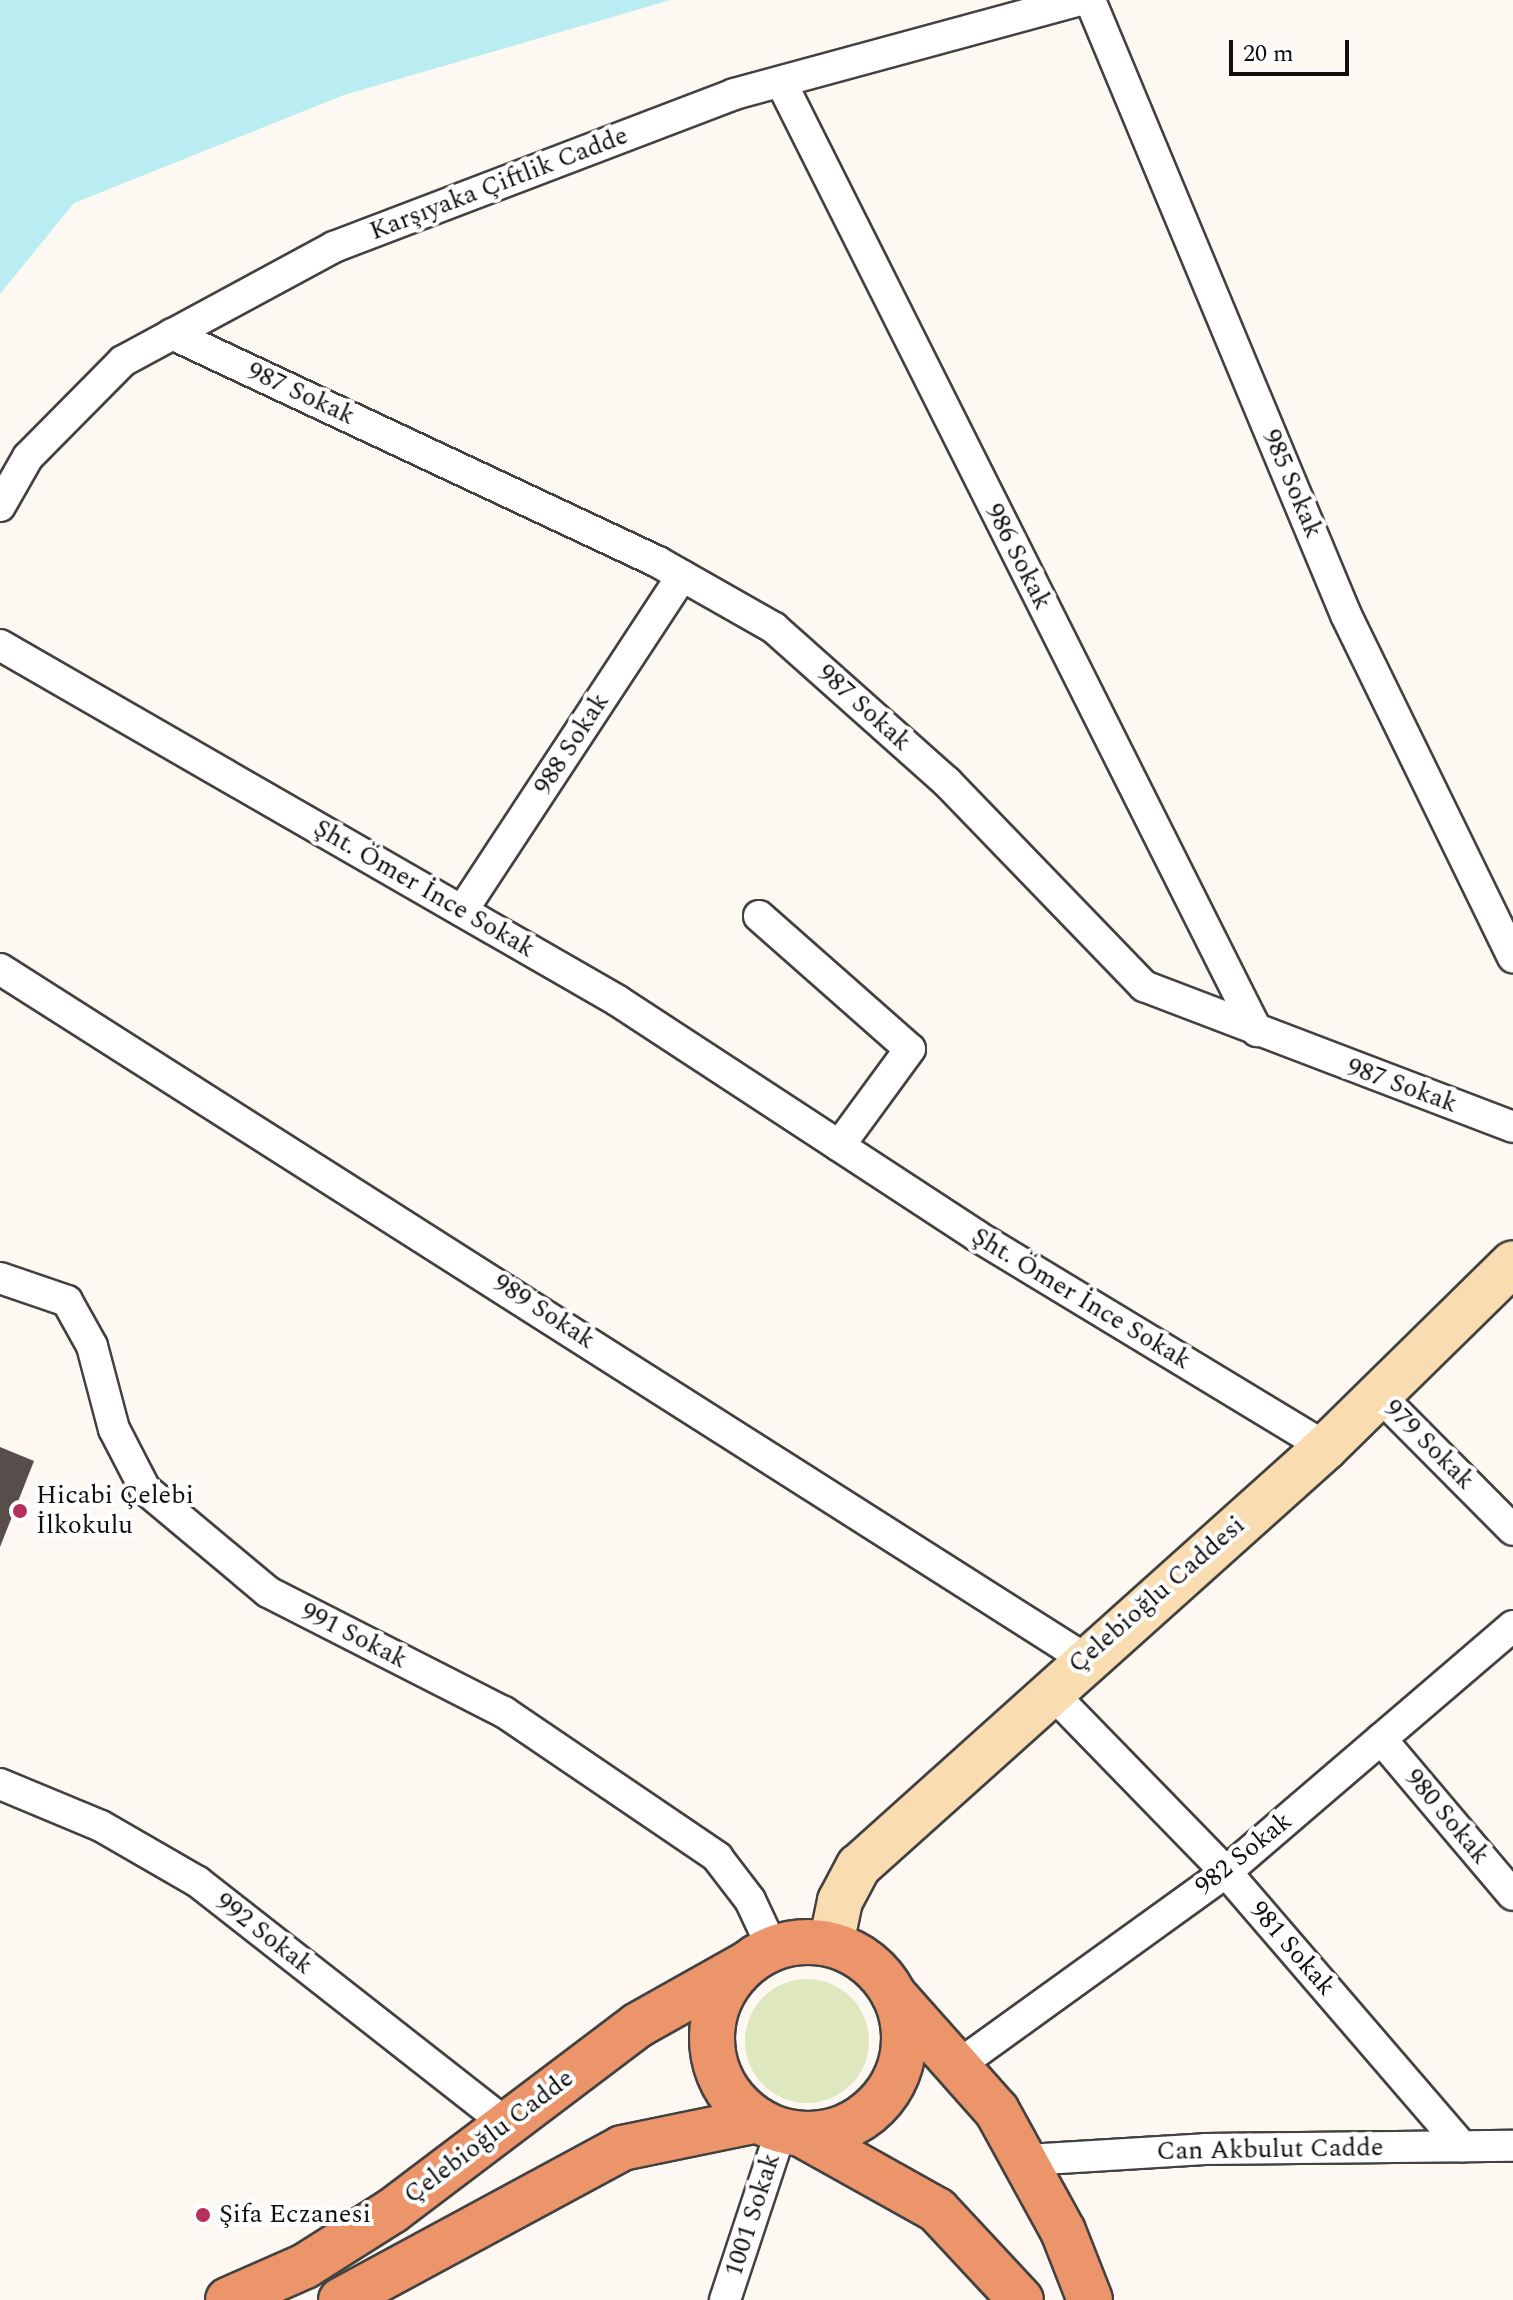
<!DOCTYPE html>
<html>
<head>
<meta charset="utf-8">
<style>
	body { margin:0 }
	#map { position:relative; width:1513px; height:2300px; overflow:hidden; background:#fef8f2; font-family:Spectral,serif }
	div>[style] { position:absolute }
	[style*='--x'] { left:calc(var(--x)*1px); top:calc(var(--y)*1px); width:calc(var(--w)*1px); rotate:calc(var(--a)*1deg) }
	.green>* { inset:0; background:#dee7bd }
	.round { border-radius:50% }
	.water>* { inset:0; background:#baedf2 }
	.building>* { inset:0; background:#574d4c }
	.roads { filter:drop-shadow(2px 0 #424242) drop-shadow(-2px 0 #424242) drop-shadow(0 2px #424242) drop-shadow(0 -2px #424242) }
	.minor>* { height:30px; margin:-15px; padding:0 15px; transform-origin:15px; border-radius:15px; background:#fff }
	.secondary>* { height:44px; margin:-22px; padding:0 22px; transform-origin:22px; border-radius:22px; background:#f9ddb1 }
	.trunk>* { height:44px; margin:-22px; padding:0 22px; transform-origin:22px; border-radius:22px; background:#ec946a }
	.trunk>.ring { margin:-22px; padding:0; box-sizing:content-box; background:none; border:44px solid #ec946a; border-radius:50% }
	.dots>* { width:22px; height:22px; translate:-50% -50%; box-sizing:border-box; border:4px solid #fff; border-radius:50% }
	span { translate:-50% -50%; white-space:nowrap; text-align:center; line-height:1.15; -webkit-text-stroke:8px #fff; paint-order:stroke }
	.street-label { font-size:26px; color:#0f0f0f }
	.poi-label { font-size:26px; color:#0f0f0f }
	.left { translate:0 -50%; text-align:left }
	.scale { position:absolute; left:1229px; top:40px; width:120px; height:36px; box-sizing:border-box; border:4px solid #0f0f0f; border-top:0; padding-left:10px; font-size:24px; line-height:28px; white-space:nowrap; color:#0f0f0f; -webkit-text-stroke:6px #fff; paint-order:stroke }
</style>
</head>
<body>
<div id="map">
	<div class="green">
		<i class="round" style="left:745px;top:1979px;width:124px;height:124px"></i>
	</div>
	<div class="water">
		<i style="clip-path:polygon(0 0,671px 0,344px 95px,74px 203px,0 294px)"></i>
	</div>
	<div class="building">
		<i style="clip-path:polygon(0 1447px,34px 1461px,0 1547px)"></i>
	</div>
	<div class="roads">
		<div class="minor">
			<i style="--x:1090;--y:0;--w:666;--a:67.4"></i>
			<i style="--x:1346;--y:615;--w:381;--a:64"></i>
			<i style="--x:781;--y:82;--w:1062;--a:63.36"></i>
			<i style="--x:172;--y:334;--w:537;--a:25.13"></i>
			<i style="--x:658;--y:562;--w:133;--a:29.6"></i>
			<i style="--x:774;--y:628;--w:232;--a:41.7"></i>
			<i style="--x:947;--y:782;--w:284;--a:46"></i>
			<i style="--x:1144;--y:986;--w:395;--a:20.9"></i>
			<i style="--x:0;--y:506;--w:56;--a:-60.3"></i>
			<i style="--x:28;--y:457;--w:135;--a:-45.3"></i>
			<i style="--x:123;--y:361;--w:240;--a:-28.4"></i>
			<i style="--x:334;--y:247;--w:428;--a:-20.9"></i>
			<i style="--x:734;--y:94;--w:358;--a:-15.2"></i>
			<i style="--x:0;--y:645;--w:713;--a:29.94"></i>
			<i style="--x:618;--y:1001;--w:429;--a:33.2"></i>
			<i style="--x:977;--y:1236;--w:408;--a:31.2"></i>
			<i style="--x:462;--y:911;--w:401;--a:-56.7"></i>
			<i style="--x:759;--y:916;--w:201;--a:41.4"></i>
			<i style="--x:910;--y:1049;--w:120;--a:126.2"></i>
			<i style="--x:0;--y:969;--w:1286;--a:32.45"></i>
			<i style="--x:0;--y:1278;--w:71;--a:18.9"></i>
			<i style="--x:67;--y:1301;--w:51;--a:60.9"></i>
			<i style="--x:92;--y:1346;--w:86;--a:75.2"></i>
			<i style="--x:114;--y:1429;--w:68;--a:62.7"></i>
			<i style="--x:145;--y:1489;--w:160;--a:39.9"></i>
			<i style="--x:268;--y:1592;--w:265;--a:27"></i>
			<i style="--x:504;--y:1712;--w:258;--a:34.2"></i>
			<i style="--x:717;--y:1857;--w:54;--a:52.5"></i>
			<i style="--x:750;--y:1900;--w:54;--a:64.9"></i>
			<i style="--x:1379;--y:1395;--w:190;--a:45.2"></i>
			<i style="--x:1048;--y:1689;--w:255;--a:45.8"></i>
			<i style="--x:1226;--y:1872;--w:362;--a:49.3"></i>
			<i style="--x:1381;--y:1739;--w:204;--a:49.8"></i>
			<i style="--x:0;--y:1784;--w:109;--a:22.6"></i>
			<i style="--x:101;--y:1826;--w:112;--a:30"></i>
			<i style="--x:198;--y:1882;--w:390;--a:38.1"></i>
			<i style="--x:960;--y:2064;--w:328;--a:-35.8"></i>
			<i style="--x:1226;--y:1872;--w:378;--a:-40.6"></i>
			<i style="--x:1027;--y:2160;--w:178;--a:-3.5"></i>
			<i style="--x:1205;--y:2149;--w:308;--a:-0.6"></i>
			<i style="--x:725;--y:2300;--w:178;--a:-71.7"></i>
		</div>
		<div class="secondary">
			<i style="--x:831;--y:1944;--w:44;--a:-78.2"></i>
			<i style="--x:840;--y:1901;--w:40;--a:-62"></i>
			<i style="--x:859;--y:1866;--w:627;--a:-41.9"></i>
			<i style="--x:1326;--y:1447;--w:262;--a:-44.5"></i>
		</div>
		<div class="trunk">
			<i class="ring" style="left:712px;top:1942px;width:148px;height:148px"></i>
			<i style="--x:894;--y:1995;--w:155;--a:48.4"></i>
			<i style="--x:997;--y:2111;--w:137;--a:61.2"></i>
			<i style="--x:1063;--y:2231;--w:74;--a:68.6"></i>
			<i style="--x:801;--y:2134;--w:156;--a:29.2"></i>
			<i style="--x:937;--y:2210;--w:123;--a:47"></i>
			<i style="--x:228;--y:2300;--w:84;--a:-23.8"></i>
			<i style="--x:305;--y:2266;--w:103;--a:-32.3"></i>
			<i style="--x:392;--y:2211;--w:308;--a:-37.1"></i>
			<i style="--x:638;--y:2025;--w:123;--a:-29.3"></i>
			<i style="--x:341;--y:2300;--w:319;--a:-28.4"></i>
			<i style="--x:622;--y:2148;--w:139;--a:-11.6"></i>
		</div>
	</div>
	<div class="dots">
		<i style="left:20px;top:1511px;background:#b6305c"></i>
		<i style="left:203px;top:2215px;background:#b6305c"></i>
	</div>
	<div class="street-label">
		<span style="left:499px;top:184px;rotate:-21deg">Karşıyaka Çiftlik Cadde</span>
		<span style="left:301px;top:394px;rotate:25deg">987 Sokak</span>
		<span style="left:1292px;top:484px;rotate:67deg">985 Sokak</span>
		<span style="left:1018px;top:557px;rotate:63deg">986 Sokak</span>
		<span style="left:864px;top:708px;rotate:42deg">987 Sokak</span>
		<span style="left:572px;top:744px;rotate:-57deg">988 Sokak</span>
		<span style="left:424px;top:889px;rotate:30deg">Şht. Ömer İnce Sokak</span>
		<span style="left:1402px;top:1086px;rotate:20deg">987 Sokak</span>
		<span style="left:1081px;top:1299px;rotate:31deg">Şht. Ömer İnce Sokak</span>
		<span style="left:544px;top:1312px;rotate:33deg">989 Sokak</span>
		<span style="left:1429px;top:1445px;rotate:45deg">979 Sokak</span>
		<span style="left:1157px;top:1595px;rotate:-41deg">Çelebioğlu Caddesi</span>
		<span style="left:354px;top:1636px;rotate:27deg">991 Sokak</span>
		<span style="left:1447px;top:1817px;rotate:50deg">980 Sokak</span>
		<span style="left:1244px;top:1854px;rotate:-39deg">982 Sokak</span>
		<span style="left:264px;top:1934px;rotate:38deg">992 Sokak</span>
		<span style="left:1292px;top:1949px;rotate:49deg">981 Sokak</span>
		<span style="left:489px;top:2137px;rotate:-37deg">Çelebioğlu Cadde</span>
		<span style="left:1270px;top:2150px;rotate:-1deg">Can Akbulut Cadde</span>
		<span style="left:753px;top:2215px;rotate:-72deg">1001 Sokak</span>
	</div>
	<div class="poi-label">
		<span class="left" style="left:36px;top:1511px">Hicabi Çelebi<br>İlkokulu</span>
		<span class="left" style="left:219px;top:2215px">Şifa Eczanesi</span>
	</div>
	<div class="scale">20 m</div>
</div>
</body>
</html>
